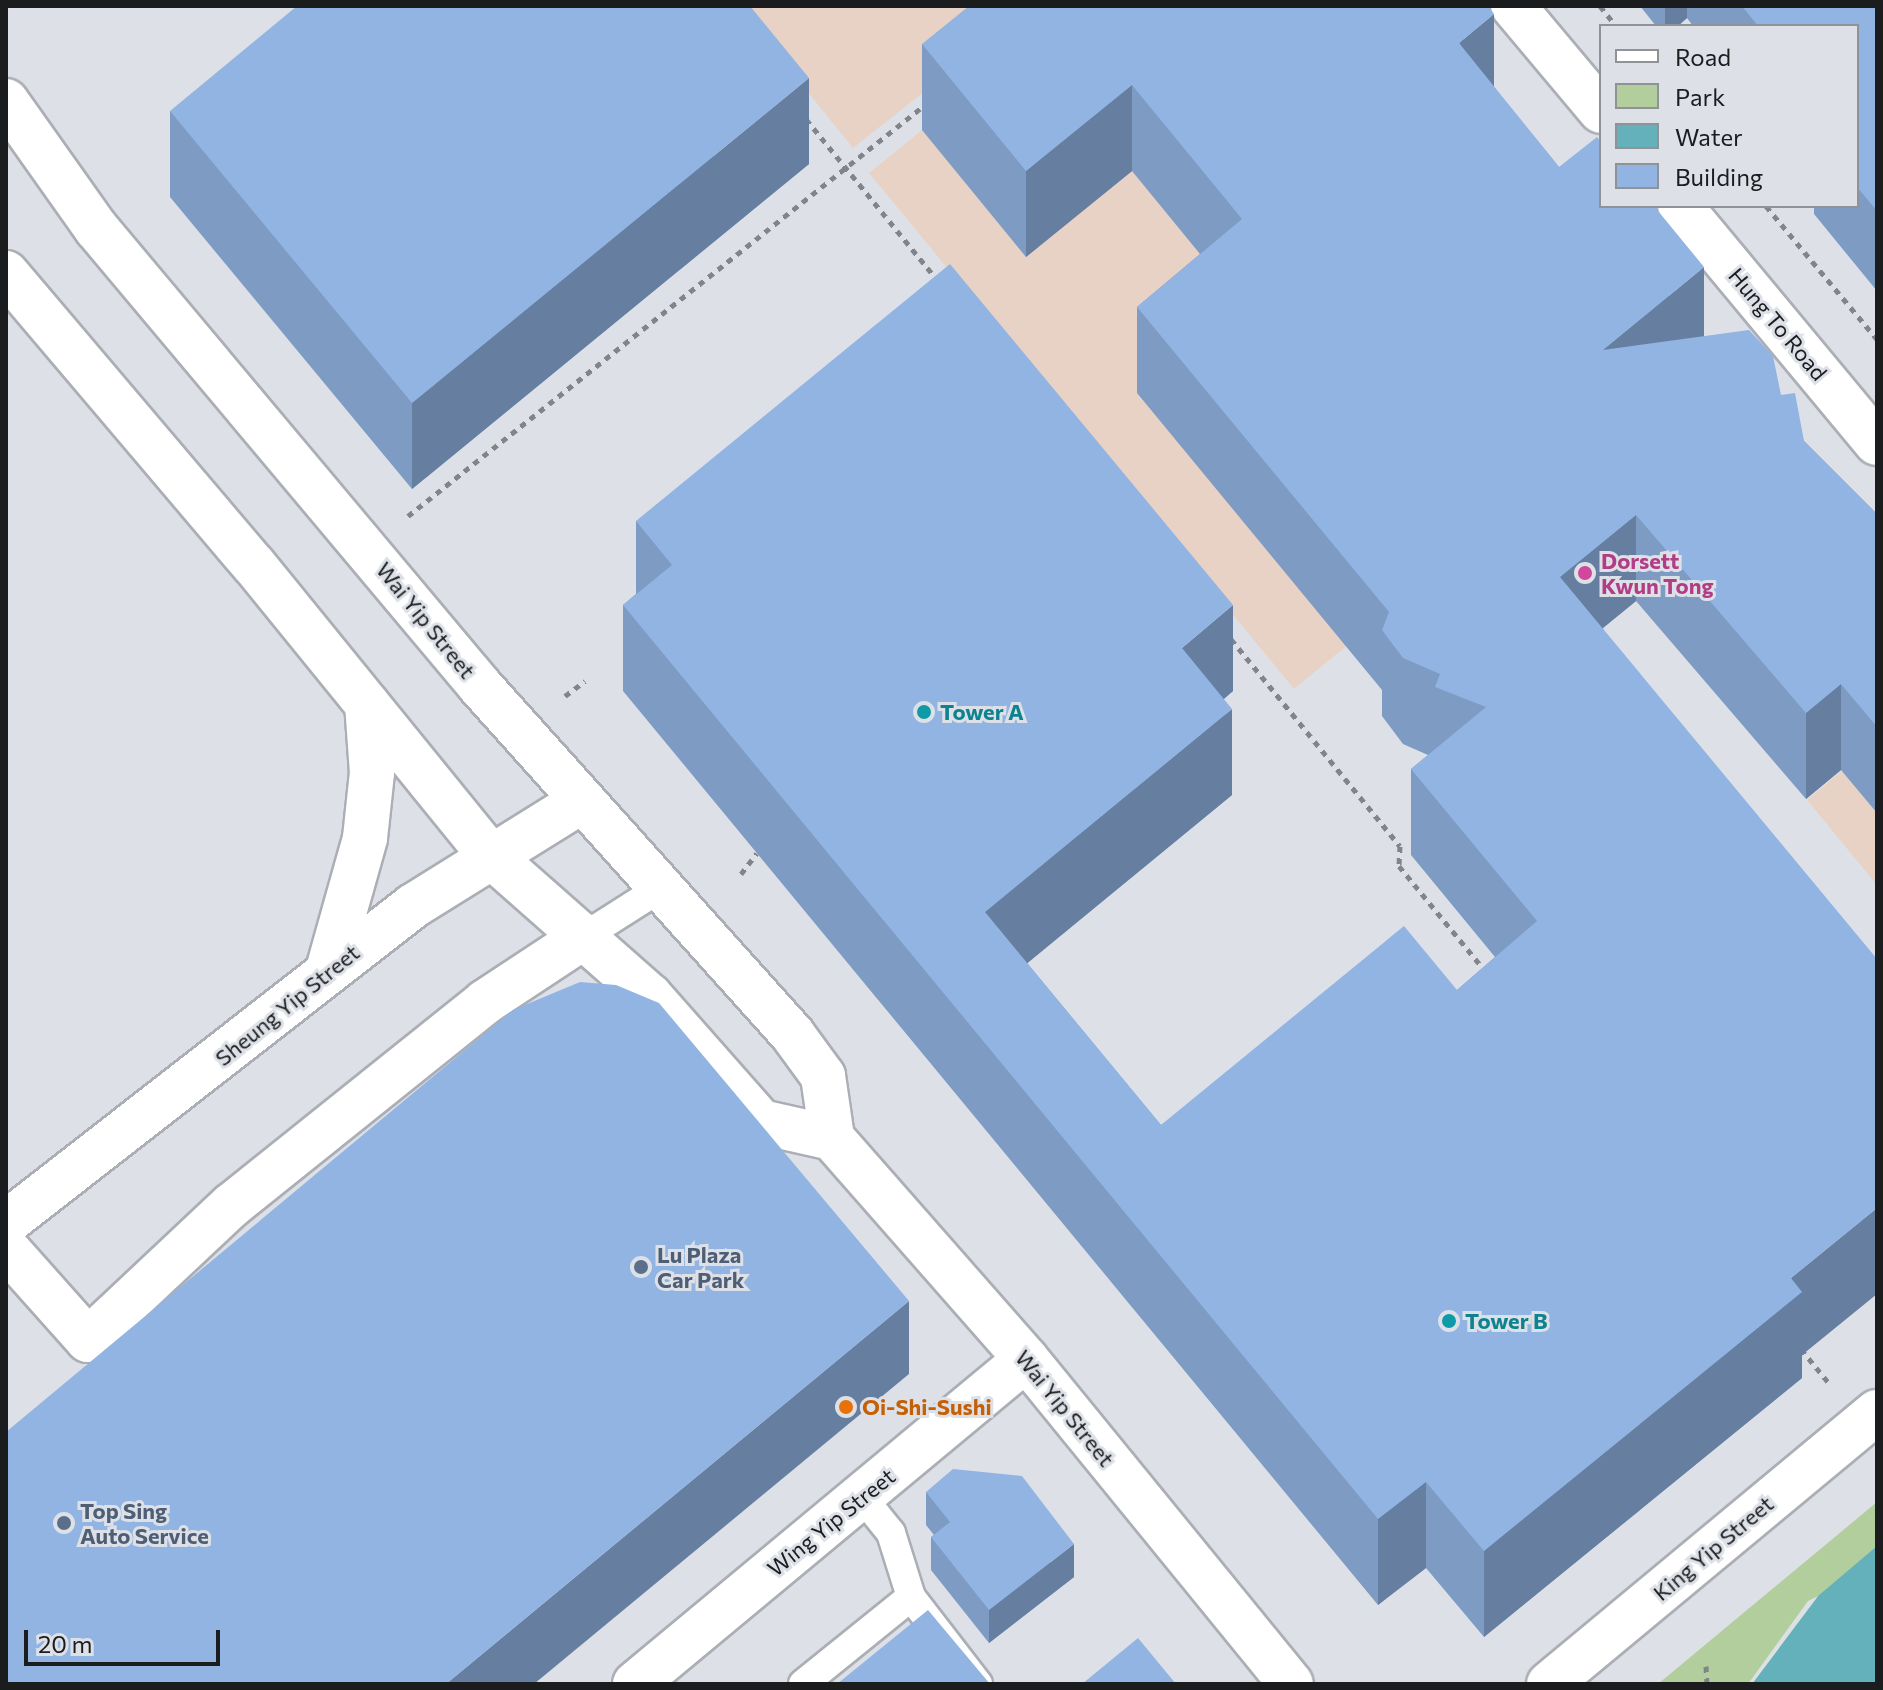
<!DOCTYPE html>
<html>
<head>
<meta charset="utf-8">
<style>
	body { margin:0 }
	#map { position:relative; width:1883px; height:1690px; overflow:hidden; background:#dde1e7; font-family:Commissioner,sans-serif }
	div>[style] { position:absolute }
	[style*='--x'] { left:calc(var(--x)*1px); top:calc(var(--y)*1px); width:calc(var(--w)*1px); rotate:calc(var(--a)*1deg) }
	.industrial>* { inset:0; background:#e8d2c6 }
	.green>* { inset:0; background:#b2ce9d }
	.water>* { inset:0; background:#64b1bc }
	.pier>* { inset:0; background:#dde1e7 }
	.path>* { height:5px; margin-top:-2.5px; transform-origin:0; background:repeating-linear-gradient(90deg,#818488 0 6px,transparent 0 12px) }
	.roads { filter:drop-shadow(2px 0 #abafb5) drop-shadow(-2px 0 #abafb5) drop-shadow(0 2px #abafb5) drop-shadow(0 -2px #abafb5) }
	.lane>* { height:28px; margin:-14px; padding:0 14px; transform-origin:14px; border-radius:14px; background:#fff }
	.street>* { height:44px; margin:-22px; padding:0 22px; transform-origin:22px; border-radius:22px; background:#fff }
	.secondary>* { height:44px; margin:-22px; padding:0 22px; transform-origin:22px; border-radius:22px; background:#fff }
	.wall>* { inset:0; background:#7d9bc3 }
	.shaded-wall>* { inset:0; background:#667e9f }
	.building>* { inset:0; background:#91b4e3 }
	.dots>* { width:22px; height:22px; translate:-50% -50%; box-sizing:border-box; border:4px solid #dde1e7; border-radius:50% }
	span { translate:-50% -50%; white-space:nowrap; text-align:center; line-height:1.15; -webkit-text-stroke:6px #dde1e7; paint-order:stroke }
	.street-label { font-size:22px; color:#1a1c1e }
	.hotel-label { font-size:22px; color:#b23c85; font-weight:700 }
	.left { translate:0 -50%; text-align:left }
	.culture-label { font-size:22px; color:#0d838f; font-weight:700 }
	.service-label { font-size:22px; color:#4e5e75; font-weight:700 }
	.food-label { font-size:22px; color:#c56008; font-weight:700 }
	.frame { position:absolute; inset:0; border:8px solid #1a1c1e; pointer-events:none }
	.legend { position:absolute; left:1599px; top:24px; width:260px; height:184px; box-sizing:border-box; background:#dde1e7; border:2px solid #8f9297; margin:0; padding:10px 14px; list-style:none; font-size:24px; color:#1a1c1e }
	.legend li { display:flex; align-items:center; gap:16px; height:40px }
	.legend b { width:40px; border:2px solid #8f9297 }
	.scale { position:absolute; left:24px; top:1630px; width:196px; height:36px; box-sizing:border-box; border:4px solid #1a1c1e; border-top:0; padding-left:10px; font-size:24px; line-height:28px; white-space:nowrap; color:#1a1c1e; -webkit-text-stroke:6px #dde1e7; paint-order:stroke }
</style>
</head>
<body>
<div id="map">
	<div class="industrial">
		<i style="clip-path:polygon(738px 6px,1033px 6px,853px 148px)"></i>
		<i style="clip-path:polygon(1075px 6px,1704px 353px,1294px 689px,869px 173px)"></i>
		<i style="clip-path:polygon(1877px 741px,1877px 885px,1807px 800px)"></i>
	</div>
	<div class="green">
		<i style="clip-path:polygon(1877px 1502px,1877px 1684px,1658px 1684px)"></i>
	</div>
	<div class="water">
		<i style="clip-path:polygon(1877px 1546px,1877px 1684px,1752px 1684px,1818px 1596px)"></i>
	</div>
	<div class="pier">
		<i style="clip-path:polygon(1818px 1596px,1752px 1684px,1748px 1684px,1808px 1601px)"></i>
	</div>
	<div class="path">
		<i style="--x:1600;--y:6;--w:26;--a:51"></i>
		<i style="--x:806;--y:119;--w:210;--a:50.8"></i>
		<i style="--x:1766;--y:206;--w:173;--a:50.2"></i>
		<i style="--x:408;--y:516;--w:662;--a:-38.5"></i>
		<i style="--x:1231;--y:639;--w:267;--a:50.8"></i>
		<i style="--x:1400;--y:846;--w:20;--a:93"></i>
		<i style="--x:1399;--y:866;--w:139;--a:50.6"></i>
		<i style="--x:565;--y:696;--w:25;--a:-37"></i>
		<i style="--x:741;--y:874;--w:26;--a:-53"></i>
		<i style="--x:1801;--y:1349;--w:43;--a:50.7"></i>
		<i style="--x:1706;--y:1666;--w:18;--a:87"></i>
	</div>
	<div class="roads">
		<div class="lane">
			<i style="--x:585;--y:936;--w:91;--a:-32.5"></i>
			<i style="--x:862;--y:1497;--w:46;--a:51.1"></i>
			<i style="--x:891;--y:1533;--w:67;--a:72.6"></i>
			<i style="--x:911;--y:1597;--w:110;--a:52.4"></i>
			<i style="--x:803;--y:1684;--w:139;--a:-38.9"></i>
		</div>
		<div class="street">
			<i style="--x:635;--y:1684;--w:508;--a:-39.73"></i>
		</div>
		<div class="secondary">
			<i style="--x:1513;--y:6;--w:137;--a:50"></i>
			<i style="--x:6;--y:101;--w:156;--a:54.7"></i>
			<i style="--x:96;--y:228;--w:598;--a:50.02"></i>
			<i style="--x:480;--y:686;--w:469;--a:48.1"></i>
			<i style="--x:793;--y:1035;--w:51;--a:53.8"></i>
			<i style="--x:823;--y:1076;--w:63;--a:81.7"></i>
			<i style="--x:832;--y:1138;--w:294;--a:48.7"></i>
			<i style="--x:1026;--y:1359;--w:419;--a:50.8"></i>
			<i style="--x:1680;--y:206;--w:308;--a:50.3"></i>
			<i style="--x:6;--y:273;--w:383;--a:49.7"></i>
			<i style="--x:254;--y:565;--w:374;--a:50.9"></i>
			<i style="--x:490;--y:855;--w:213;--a:41.4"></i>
			<i style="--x:650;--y:996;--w:168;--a:48.6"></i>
			<i style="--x:761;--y:1122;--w:73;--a:12.7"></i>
			<i style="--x:328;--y:970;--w:137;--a:-74.3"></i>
			<i style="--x:365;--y:838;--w:65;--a:-83.9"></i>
			<i style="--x:372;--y:773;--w:69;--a:-94.1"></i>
			<i style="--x:6;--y:1223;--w:516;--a:-37.91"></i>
			<i style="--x:413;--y:906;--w:197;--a:-31.9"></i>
			<i style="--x:6;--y:1248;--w:123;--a:48.3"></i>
			<i style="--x:88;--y:1340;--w:197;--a:-43.2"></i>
			<i style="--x:232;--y:1205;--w:324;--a:-38.7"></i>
			<i style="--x:485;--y:1002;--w:120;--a:-33.4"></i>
			<i style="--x:1549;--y:1684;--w:426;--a:-39.7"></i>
		</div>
	</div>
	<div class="wall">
		<i style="clip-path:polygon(1640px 6px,1877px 6px,1877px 291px,1814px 214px,1814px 206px,1857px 206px,1857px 26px,1693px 26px,1687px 18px,1678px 26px,1656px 26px)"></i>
		<i style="clip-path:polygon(922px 44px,1494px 87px,1559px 167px,1704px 336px,1781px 395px,1804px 441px,1877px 514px,1877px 813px,1841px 770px,1806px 799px,1636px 601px,1603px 628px,1802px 1355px,1802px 1378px,1484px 1637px,1426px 1568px,1378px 1605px,623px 691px,623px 605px,636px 594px,636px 521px,1233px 691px,1224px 699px,1232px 795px,1027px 963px,1161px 1125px,1457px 990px,1495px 957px,1411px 855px,1411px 769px,1428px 755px,1403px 744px,1382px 716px,1382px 690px,1137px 393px,1137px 307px,1200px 254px,1132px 171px,1026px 257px,922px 130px)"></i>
		<i style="clip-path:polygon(170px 111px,809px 164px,412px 489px,170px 197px)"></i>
		<i style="clip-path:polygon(926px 1492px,1074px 1577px,989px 1643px,931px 1570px,931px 1537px,934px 1535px,926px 1525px)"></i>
	</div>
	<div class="shaded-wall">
		<i style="clip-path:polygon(1665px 6px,1687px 6px,1687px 18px,1678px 26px,1665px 26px)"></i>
		<i style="clip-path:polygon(1494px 14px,1494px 100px,1459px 43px)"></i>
		<i style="clip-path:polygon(809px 78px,809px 164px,412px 489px,412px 403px)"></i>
		<i style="clip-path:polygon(1132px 85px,1132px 171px,1026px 257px,1026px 171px)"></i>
		<i style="clip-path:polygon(1704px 267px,1704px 353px,1603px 350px)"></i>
		<i style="clip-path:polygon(1636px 515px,1636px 601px,1560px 663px,1560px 577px)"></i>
		<i style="clip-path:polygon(1233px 605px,1233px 691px,1182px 734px,1182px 648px)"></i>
		<i style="clip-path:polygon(1841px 684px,1841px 770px,1806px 799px,1806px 713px)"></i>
		<i style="clip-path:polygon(1232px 709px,1232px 795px,985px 998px,985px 912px)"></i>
		<i style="clip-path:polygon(1877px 1208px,1877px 1294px,1802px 1355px,1802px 1378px,1484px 1637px,1484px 1551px,1791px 1278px)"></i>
		<i style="clip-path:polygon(909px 1301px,909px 1374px,534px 1684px,446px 1684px)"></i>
		<i style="clip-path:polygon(1426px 1482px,1426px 1568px,1378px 1605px,1378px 1519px)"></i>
		<i style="clip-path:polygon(1074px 1544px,1074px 1577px,989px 1643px,989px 1610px)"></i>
	</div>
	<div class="building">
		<i style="clip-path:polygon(297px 6px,750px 6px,809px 78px,412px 403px,170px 111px)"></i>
		<i style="clip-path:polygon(969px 6px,1488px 6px,1494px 14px,1459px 43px,1559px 167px,1597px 137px,1601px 142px,1601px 206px,1654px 206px,1704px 267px,1603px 350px,1749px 330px,1773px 356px,1781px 395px,1795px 393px,1804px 441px,1877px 514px,1877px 727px,1841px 684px,1806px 713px,1636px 515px,1560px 577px,1877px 959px,1877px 1208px,1791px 1278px,1802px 1292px,1484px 1551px,1426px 1482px,1378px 1519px,623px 605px,672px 565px,636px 521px,950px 264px,1233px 605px,1182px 648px,1232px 709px,985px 912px,1161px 1125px,1404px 926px,1457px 990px,1537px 921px,1411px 769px,1486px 707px,1435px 687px,1440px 674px,1403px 658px,1382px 630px,1389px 612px,1137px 307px,1242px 219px,1132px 85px,1026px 171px,922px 44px)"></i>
		<i style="clip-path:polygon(1742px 6px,1877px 6px,1877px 211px,1857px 187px,1857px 26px,1758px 26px)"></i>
		<i style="clip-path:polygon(580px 982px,616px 985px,659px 1003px,909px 1301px,446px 1684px,6px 1684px,6px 1432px,513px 1010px)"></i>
		<i style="clip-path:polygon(953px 1469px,1022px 1476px,1074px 1544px,989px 1610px,931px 1537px,950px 1522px,926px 1492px)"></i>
		<i style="clip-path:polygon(928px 1610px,990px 1684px,837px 1684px)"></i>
		<i style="clip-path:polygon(1138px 1638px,1176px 1684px,1082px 1684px)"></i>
	</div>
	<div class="dots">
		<i style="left:1585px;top:573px;background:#d1479c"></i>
		<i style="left:924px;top:712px;background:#0f9aa8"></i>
		<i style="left:641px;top:1267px;background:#5c6f8a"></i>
		<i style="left:1449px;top:1321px;background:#0f9aa8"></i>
		<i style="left:846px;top:1407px;background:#e8710a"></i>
		<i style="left:64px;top:1523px;background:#5c6f8a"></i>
	</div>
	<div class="street-label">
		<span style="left:1778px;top:324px;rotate:50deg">Hung To Road</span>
		<span style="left:426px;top:620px;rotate:51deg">Wai Yip Street</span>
		<span style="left:287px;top:1005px;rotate:-39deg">Sheung Yip Street</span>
		<span style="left:1065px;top:1408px;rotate:51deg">Wai Yip Street</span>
		<span style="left:831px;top:1522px;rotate:-39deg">Wing Yip Street</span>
		<span style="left:1713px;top:1548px;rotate:-40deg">King Yip Street</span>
	</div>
	<div class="hotel-label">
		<span class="left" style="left:1601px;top:573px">Dorsett<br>Kwun Tong</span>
	</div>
	<div class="culture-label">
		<span class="left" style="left:940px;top:712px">Tower A</span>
		<span class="left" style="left:1465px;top:1321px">Tower B</span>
	</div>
	<div class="service-label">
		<span class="left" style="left:657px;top:1267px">Lu Plaza<br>Car Park</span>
		<span class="left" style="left:80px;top:1523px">Top Sing<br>Auto Service</span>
	</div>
	<div class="food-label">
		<span class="left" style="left:862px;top:1407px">Oi-Shi-Sushi</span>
	</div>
	<div class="frame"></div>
	<ul class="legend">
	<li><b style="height:10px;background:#fff"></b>Road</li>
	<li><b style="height:22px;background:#b2ce9d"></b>Park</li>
	<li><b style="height:22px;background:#64b1bc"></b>Water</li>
	<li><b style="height:22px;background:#91b4e3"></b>Building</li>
	</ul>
	<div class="scale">20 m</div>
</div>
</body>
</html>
